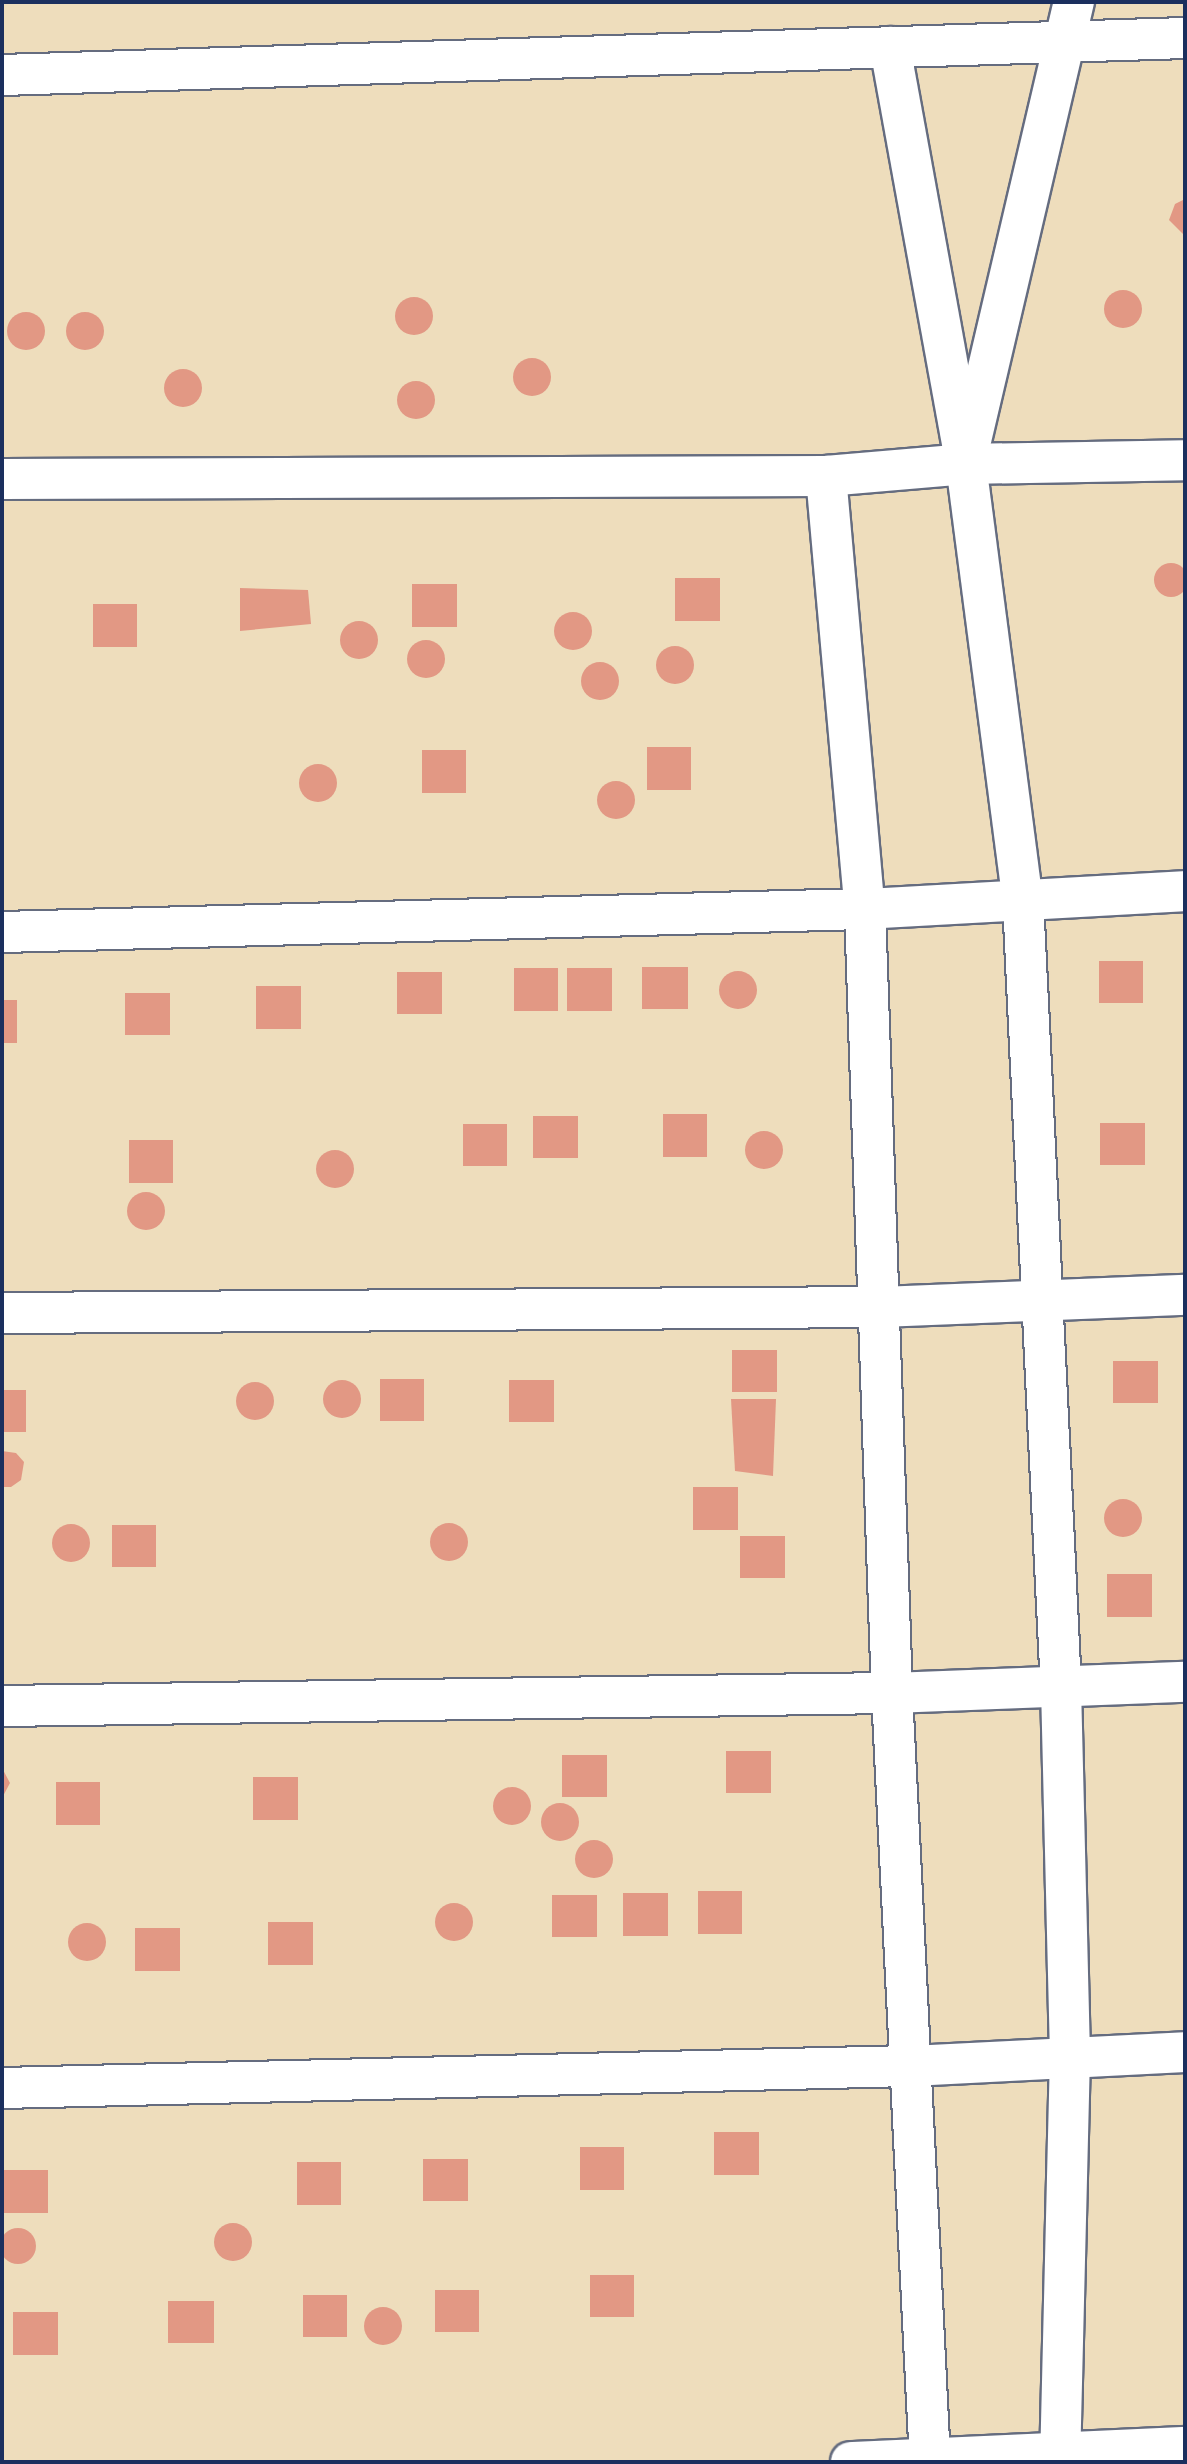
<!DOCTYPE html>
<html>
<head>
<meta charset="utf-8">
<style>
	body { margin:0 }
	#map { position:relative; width:1187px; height:2464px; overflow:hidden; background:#eeddbc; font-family:Caveat,sans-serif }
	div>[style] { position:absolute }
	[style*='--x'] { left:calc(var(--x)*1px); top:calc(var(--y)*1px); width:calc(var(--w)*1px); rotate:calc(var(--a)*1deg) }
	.building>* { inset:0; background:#e29884 }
	.round { border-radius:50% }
	.roads { filter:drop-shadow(2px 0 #656c7f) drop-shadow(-2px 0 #656c7f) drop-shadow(0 2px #656c7f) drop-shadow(0 -2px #656c7f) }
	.minor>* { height:40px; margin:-20px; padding:0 20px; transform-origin:20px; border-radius:20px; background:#fff }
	span { translate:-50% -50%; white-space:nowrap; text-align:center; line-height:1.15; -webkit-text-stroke:7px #f6f6f2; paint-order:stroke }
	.frame { position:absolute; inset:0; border:4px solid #1b2f5e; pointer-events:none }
</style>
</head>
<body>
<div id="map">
	<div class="building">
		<i style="clip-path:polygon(1185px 199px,1185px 236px,1169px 220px,1175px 204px)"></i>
		<i class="round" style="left:1104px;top:290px;width:38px;height:38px"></i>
		<i class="round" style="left:395px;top:297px;width:38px;height:38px"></i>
		<i class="round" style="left:7px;top:312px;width:38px;height:38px"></i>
		<i class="round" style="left:66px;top:312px;width:38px;height:38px"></i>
		<i class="round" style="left:513px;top:358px;width:38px;height:38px"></i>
		<i class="round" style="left:164px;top:369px;width:38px;height:38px"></i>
		<i class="round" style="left:397px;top:381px;width:38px;height:38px"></i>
		<i class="round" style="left:1154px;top:563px;width:34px;height:34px"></i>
		<i style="clip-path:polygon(675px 578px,720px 578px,720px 621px,675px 621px)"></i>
		<i style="clip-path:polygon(412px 584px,457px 584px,457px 627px,412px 627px)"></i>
		<i style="clip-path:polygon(240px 588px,308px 590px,311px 624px,240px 631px)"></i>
		<i style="clip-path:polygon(93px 604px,137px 604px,137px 647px,93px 647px)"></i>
		<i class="round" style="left:554px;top:612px;width:38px;height:38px"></i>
		<i class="round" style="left:340px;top:621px;width:38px;height:38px"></i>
		<i class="round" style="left:407px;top:640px;width:38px;height:38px"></i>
		<i class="round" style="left:656px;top:646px;width:38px;height:38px"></i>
		<i class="round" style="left:581px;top:662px;width:38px;height:38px"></i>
		<i style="clip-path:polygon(647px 747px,691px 747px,691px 790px,647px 790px)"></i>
		<i style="clip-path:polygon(422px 750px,466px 750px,466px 793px,422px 793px)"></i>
		<i class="round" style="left:299px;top:764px;width:38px;height:38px"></i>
		<i class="round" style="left:597px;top:781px;width:38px;height:38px"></i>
		<i style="clip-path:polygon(1099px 961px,1143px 961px,1143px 1003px,1099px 1003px)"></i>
		<i style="clip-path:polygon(642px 967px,688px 967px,688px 1009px,642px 1009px)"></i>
		<i style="clip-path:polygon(514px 968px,558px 968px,558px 1011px,514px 1011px)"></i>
		<i style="clip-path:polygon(567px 968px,612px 968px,612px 1011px,567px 1011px)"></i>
		<i class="round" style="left:719px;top:971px;width:38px;height:38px"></i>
		<i style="clip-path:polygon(397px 972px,442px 972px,442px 1014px,397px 1014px)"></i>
		<i style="clip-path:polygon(256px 986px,301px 986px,301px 1029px,256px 1029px)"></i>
		<i style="clip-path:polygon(125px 993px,170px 993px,170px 1035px,125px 1035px)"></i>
		<i style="clip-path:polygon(2px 1000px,17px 1000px,17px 1043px,2px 1043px)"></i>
		<i style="clip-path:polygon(663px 1114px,707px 1114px,707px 1157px,663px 1157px)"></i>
		<i style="clip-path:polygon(533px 1116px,578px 1116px,578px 1158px,533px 1158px)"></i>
		<i style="clip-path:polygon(1100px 1123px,1145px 1123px,1145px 1165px,1100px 1165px)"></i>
		<i style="clip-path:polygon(463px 1124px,507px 1124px,507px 1166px,463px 1166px)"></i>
		<i class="round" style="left:745px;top:1131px;width:38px;height:38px"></i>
		<i style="clip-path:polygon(129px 1140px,173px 1140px,173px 1183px,129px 1183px)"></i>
		<i class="round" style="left:316px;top:1150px;width:38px;height:38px"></i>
		<i class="round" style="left:127px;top:1192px;width:38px;height:38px"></i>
		<i style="clip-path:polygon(732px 1350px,777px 1350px,777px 1392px,732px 1392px)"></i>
		<i style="clip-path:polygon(1113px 1361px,1158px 1361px,1158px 1403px,1113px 1403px)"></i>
		<i style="clip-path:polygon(380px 1379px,424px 1379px,424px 1421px,380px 1421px)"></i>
		<i style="clip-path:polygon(509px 1380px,554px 1380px,554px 1422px,509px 1422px)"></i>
		<i class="round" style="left:323px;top:1380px;width:38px;height:38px"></i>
		<i class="round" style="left:236px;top:1382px;width:38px;height:38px"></i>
		<i style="clip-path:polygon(2px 1390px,26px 1390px,26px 1432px,2px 1432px)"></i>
		<i style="clip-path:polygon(731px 1399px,776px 1399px,773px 1476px,735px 1471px)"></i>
		<i style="clip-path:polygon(2px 1451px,16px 1453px,24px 1462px,21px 1480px,11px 1487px,2px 1487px)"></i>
		<i style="clip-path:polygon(693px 1487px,738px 1487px,738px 1530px,693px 1530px)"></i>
		<i class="round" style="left:1104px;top:1499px;width:38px;height:38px"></i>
		<i class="round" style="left:430px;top:1523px;width:38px;height:38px"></i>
		<i class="round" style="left:52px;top:1524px;width:38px;height:38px"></i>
		<i style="clip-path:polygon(112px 1525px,156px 1525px,156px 1567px,112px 1567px)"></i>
		<i style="clip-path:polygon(740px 1536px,785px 1536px,785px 1578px,740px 1578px)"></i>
		<i style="clip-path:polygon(1107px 1574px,1152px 1574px,1152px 1617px,1107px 1617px)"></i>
		<i style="clip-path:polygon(726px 1751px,771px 1751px,771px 1793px,726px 1793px)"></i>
		<i style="clip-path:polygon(562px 1755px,607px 1755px,607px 1797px,562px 1797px)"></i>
		<i style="clip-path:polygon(2px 1768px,10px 1783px,2px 1798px)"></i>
		<i style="clip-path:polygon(253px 1777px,298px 1777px,298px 1820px,253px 1820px)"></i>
		<i style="clip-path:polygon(56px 1782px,100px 1782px,100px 1825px,56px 1825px)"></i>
		<i class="round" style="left:493px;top:1787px;width:38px;height:38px"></i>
		<i class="round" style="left:541px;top:1803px;width:38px;height:38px"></i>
		<i class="round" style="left:575px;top:1840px;width:38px;height:38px"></i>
		<i style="clip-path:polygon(698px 1891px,742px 1891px,742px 1934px,698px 1934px)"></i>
		<i style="clip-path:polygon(623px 1893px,668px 1893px,668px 1936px,623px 1936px)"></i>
		<i style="clip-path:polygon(552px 1895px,597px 1895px,597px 1937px,552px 1937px)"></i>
		<i class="round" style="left:435px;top:1903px;width:38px;height:38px"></i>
		<i style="clip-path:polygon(268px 1922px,313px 1922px,313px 1965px,268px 1965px)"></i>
		<i class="round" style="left:68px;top:1923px;width:38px;height:38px"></i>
		<i style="clip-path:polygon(135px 1928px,180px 1928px,180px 1971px,135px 1971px)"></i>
		<i style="clip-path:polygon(714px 2132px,759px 2132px,759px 2175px,714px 2175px)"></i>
		<i style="clip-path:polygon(580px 2147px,624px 2147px,624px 2190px,580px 2190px)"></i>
		<i style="clip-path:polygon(423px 2159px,468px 2159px,468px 2201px,423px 2201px)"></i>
		<i style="clip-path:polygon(297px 2162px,341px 2162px,341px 2205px,297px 2205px)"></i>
		<i style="clip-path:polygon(4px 2170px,48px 2170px,48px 2213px,4px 2213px)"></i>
		<i class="round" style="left:214px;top:2223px;width:38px;height:38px"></i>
		<i class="round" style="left:0;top:2228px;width:36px;height:36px"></i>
		<i style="clip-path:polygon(590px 2275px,634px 2275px,634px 2317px,590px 2317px)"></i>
		<i style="clip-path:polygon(435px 2290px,479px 2290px,479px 2332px,435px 2332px)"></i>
		<i style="clip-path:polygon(303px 2295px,347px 2295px,347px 2337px,303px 2337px)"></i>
		<i style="clip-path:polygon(168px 2301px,214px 2301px,214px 2343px,168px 2343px)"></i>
		<i class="round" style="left:364px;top:2307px;width:38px;height:38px"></i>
		<i style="clip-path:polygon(13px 2312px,58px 2312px,58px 2355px,13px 2355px)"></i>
	</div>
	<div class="roads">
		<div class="minor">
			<i style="--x:890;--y:47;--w:424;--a:79.7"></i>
			<i style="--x:966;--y:464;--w:440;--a:82.6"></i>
			<i style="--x:1023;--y:900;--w:788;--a:87.24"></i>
			<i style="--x:1061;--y:1687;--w:368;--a:88.6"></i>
			<i style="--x:1070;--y:2055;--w:407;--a:91.4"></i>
			<i style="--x:2;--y:75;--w:1184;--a:-1.79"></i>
			<i style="--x:969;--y:449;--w:459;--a:-76.8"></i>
			<i style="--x:826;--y:476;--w:435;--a:84.9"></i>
			<i style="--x:865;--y:909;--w:784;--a:88.03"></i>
			<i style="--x:892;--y:1693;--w:770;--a:87.17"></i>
			<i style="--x:2;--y:479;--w:824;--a:-0.21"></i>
			<i style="--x:826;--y:476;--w:141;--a:-4.9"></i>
			<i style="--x:966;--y:464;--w:219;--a:-1"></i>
			<i style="--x:2;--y:932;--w:863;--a:-1.53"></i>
			<i style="--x:865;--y:909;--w:321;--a:-3.2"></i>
			<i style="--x:2;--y:1313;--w:880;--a:-0.39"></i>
			<i style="--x:882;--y:1307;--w:303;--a:-2.3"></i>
			<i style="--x:2;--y:1706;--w:890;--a:-0.84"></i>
			<i style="--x:892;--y:1693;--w:293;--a:-2.2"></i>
			<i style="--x:2;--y:2088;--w:909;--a:-1.39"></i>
			<i style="--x:911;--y:2066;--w:274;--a:-2.9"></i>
			<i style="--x:851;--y:2462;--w:334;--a:-2.6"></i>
		</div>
	</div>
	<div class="frame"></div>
</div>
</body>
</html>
